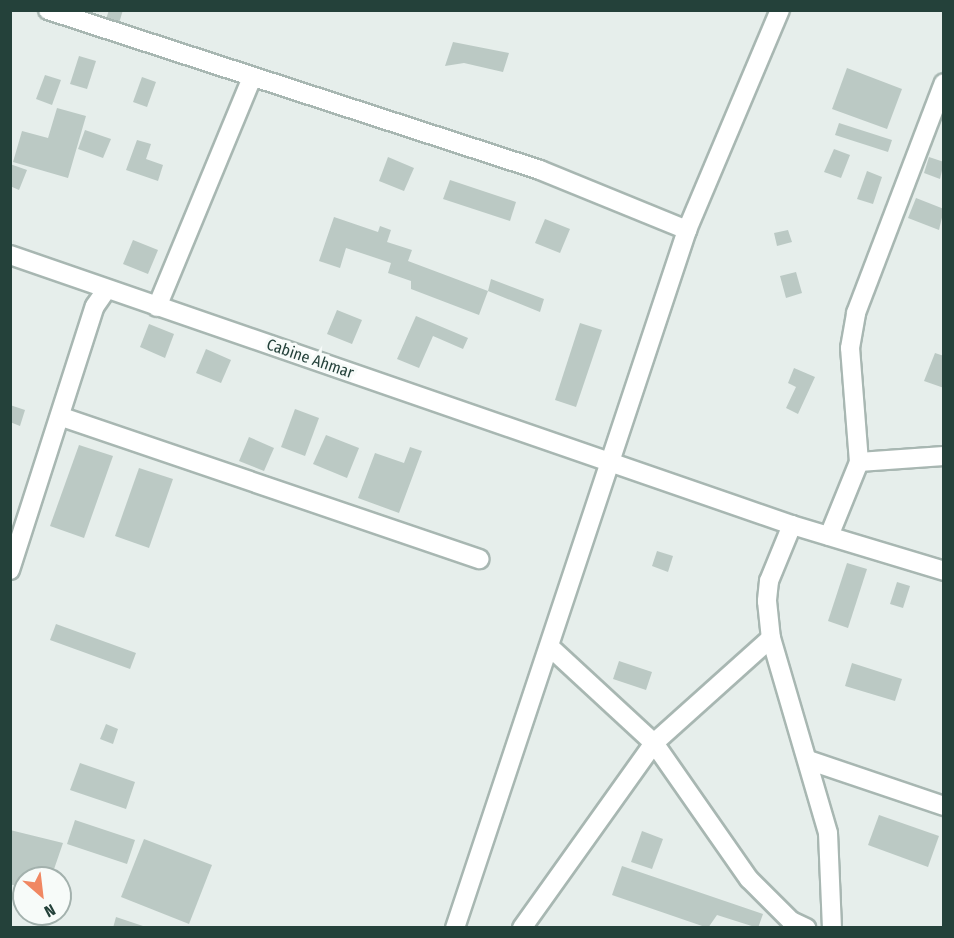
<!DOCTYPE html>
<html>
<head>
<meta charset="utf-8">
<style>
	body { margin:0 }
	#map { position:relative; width:954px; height:938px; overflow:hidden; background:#e6eeeb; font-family:"Fira Sans Condensed",sans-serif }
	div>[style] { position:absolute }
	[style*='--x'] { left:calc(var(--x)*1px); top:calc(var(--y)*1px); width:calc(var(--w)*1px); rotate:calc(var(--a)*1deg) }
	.building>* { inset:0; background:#bbc9c4 }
	.roads { filter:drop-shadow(2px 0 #a8b7b2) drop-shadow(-2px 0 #a8b7b2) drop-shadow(0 2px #a8b7b2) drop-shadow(0 -2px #a8b7b2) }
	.minor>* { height:18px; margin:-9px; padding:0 9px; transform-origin:9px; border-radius:9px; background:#fff }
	span { translate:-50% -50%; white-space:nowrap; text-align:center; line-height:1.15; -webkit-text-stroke:6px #f7fbf9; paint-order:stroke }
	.street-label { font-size:16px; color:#24413a }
	.frame { position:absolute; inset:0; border:12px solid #24413a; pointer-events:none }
	.north { position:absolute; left:12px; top:866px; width:60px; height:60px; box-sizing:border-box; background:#f7fbf9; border:2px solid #a3b1ad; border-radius:50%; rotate:152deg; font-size:16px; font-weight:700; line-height:24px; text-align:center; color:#24413a }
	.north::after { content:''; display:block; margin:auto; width:21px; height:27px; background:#f08762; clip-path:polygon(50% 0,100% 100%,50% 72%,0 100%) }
</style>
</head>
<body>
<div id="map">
	<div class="building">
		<i style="clip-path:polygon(109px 10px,123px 10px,119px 23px,106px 19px)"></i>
		<i style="clip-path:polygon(453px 42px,509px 53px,503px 72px,464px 63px,445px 66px)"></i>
		<i style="clip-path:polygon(79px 56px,96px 61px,87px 89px,70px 84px)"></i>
		<i style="clip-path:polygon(847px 68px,902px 89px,887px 129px,832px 109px)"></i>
		<i style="clip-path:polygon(45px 75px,61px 80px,52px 105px,36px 99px)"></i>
		<i style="clip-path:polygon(142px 77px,156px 82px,147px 107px,133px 102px)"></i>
		<i style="clip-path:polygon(57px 108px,86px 116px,68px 178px,13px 162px,22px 131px,48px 138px)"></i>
		<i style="clip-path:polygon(839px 123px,892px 140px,888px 152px,835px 135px)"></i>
		<i style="clip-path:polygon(85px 130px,111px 139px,103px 158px,78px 149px)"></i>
		<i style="clip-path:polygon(137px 140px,151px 144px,146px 159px,163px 165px,158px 181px,126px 170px)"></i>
		<i style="clip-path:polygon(834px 149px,850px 155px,841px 178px,824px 172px)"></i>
		<i style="clip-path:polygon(388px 157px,414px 168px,404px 191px,379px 181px)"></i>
		<i style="clip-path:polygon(929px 157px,944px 162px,940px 179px,924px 173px)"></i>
		<i style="clip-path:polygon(10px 164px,27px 170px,19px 190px,10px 186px)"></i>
		<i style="clip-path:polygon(867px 171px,882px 177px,873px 204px,857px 199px)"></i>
		<i style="clip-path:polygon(450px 180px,516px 202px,510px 221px,443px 199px)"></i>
		<i style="clip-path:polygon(916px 198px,944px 209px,939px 230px,908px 218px)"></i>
		<i style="clip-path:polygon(334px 217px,378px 232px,380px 226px,391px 230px,387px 242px,412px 250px,408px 261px,488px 291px,491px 279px,544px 299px,540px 312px,488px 291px,479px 315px,411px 289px,411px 281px,388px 273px,391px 263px,346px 248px,340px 268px,319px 261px)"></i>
		<i style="clip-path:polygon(545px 219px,570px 229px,560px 253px,535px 243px)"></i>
		<i style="clip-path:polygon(788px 230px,792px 242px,777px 246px,774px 233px)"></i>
		<i style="clip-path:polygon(133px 240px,158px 250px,148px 274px,123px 264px)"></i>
		<i style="clip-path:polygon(796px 272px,802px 293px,786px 298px,780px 276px)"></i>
		<i style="clip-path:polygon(337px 310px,362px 320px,352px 344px,327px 334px)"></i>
		<i style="clip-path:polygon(416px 316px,468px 338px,463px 349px,433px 336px,419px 368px,397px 359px)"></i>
		<i style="clip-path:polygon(580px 323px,602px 330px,576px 407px,555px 400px)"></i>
		<i style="clip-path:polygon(149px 324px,174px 334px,165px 358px,140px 347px)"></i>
		<i style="clip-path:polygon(206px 349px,231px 360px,221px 383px,196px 373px)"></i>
		<i style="clip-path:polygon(935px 353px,944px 356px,944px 388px,924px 381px)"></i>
		<i style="clip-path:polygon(794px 368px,815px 377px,798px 414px,786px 408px,796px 387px,788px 383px)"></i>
		<i style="clip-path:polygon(10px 405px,25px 410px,20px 426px,10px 422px)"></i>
		<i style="clip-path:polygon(295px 409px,319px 418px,305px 456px,281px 447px)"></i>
		<i style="clip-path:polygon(326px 435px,359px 448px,347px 478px,313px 464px)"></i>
		<i style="clip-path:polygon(249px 437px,274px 448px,264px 471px,239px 461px)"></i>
		<i style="clip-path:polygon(79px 445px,113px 456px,84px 538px,50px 526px)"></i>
		<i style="clip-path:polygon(410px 447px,422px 451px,399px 513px,358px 498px,375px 453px,404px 463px)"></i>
		<i style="clip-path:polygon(139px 468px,173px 479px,149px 548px,115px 536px)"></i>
		<i style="clip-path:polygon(657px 551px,673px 556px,668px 572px,652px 566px)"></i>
		<i style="clip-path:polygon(847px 563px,867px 569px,848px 628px,828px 621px)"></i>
		<i style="clip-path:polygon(897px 582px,910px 586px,903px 608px,890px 604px)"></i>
		<i style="clip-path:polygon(56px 624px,136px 653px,130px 669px,50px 640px)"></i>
		<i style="clip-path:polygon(619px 661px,652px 672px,646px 690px,613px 679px)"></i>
		<i style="clip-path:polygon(852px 663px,902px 679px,895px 701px,845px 686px)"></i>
		<i style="clip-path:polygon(106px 724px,118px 729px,113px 744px,100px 739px)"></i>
		<i style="clip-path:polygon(80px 763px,135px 782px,126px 809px,70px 790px)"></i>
		<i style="clip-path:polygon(879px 815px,939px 836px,928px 867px,868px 845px)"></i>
		<i style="clip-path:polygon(75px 820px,135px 840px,127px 864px,67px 844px)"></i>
		<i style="clip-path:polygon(10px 830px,63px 843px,51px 878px,24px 878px,24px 889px,10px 884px)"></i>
		<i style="clip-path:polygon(642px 831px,663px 839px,652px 869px,631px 862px)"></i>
		<i style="clip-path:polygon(144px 839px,212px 865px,189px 924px,121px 897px)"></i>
		<i style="clip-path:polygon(622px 866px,763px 914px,758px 928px,717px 915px,708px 928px,612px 895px)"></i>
		<i style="clip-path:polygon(116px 917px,146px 927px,146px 928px,113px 928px)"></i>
	</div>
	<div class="roads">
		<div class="minor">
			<i style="--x:48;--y:10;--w:517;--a:18.01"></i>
			<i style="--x:540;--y:170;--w:159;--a:22.2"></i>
			<i style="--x:10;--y:255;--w:827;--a:19.05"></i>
			<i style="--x:792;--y:525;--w:159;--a:16.8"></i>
			<i style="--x:157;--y:307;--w:248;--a:-67.5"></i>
			<i style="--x:62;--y:417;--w:441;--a:18.8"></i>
			<i style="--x:859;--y:462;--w:85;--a:-4"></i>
			<i style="--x:792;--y:525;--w:61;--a:112.3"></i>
			<i style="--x:769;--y:581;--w:20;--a:96"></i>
			<i style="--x:767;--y:601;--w:37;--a:84"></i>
			<i style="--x:771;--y:638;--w:203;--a:73.7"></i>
			<i style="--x:828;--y:833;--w:95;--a:87.6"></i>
			<i style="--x:829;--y:536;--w:80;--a:-67.9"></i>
			<i style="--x:859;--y:462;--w:114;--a:-94.5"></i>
			<i style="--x:850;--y:348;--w:36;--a:-80"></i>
			<i style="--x:856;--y:313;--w:246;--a:-69.1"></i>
			<i style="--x:10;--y:570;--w:277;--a:-72.2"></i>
			<i style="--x:95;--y:306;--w:19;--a:-55"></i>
			<i style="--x:551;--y:648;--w:140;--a:42.7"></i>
			<i style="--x:654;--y:743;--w:166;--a:55.1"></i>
			<i style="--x:749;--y:879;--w:59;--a:45"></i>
			<i style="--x:791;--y:921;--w:17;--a:25"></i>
			<i style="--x:808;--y:760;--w:144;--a:18.7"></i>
			<i style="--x:455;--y:928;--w:736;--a:-71.61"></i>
			<i style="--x:687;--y:230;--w:239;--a:-67.1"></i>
			<i style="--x:522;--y:928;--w:227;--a:-54.5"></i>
			<i style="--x:654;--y:743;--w:157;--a:-41.9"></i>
		</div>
	</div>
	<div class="street-label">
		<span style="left:310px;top:359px;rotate:19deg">Cabine Ahmar</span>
	</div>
	<div class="frame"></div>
	<div class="north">N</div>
</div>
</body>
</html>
